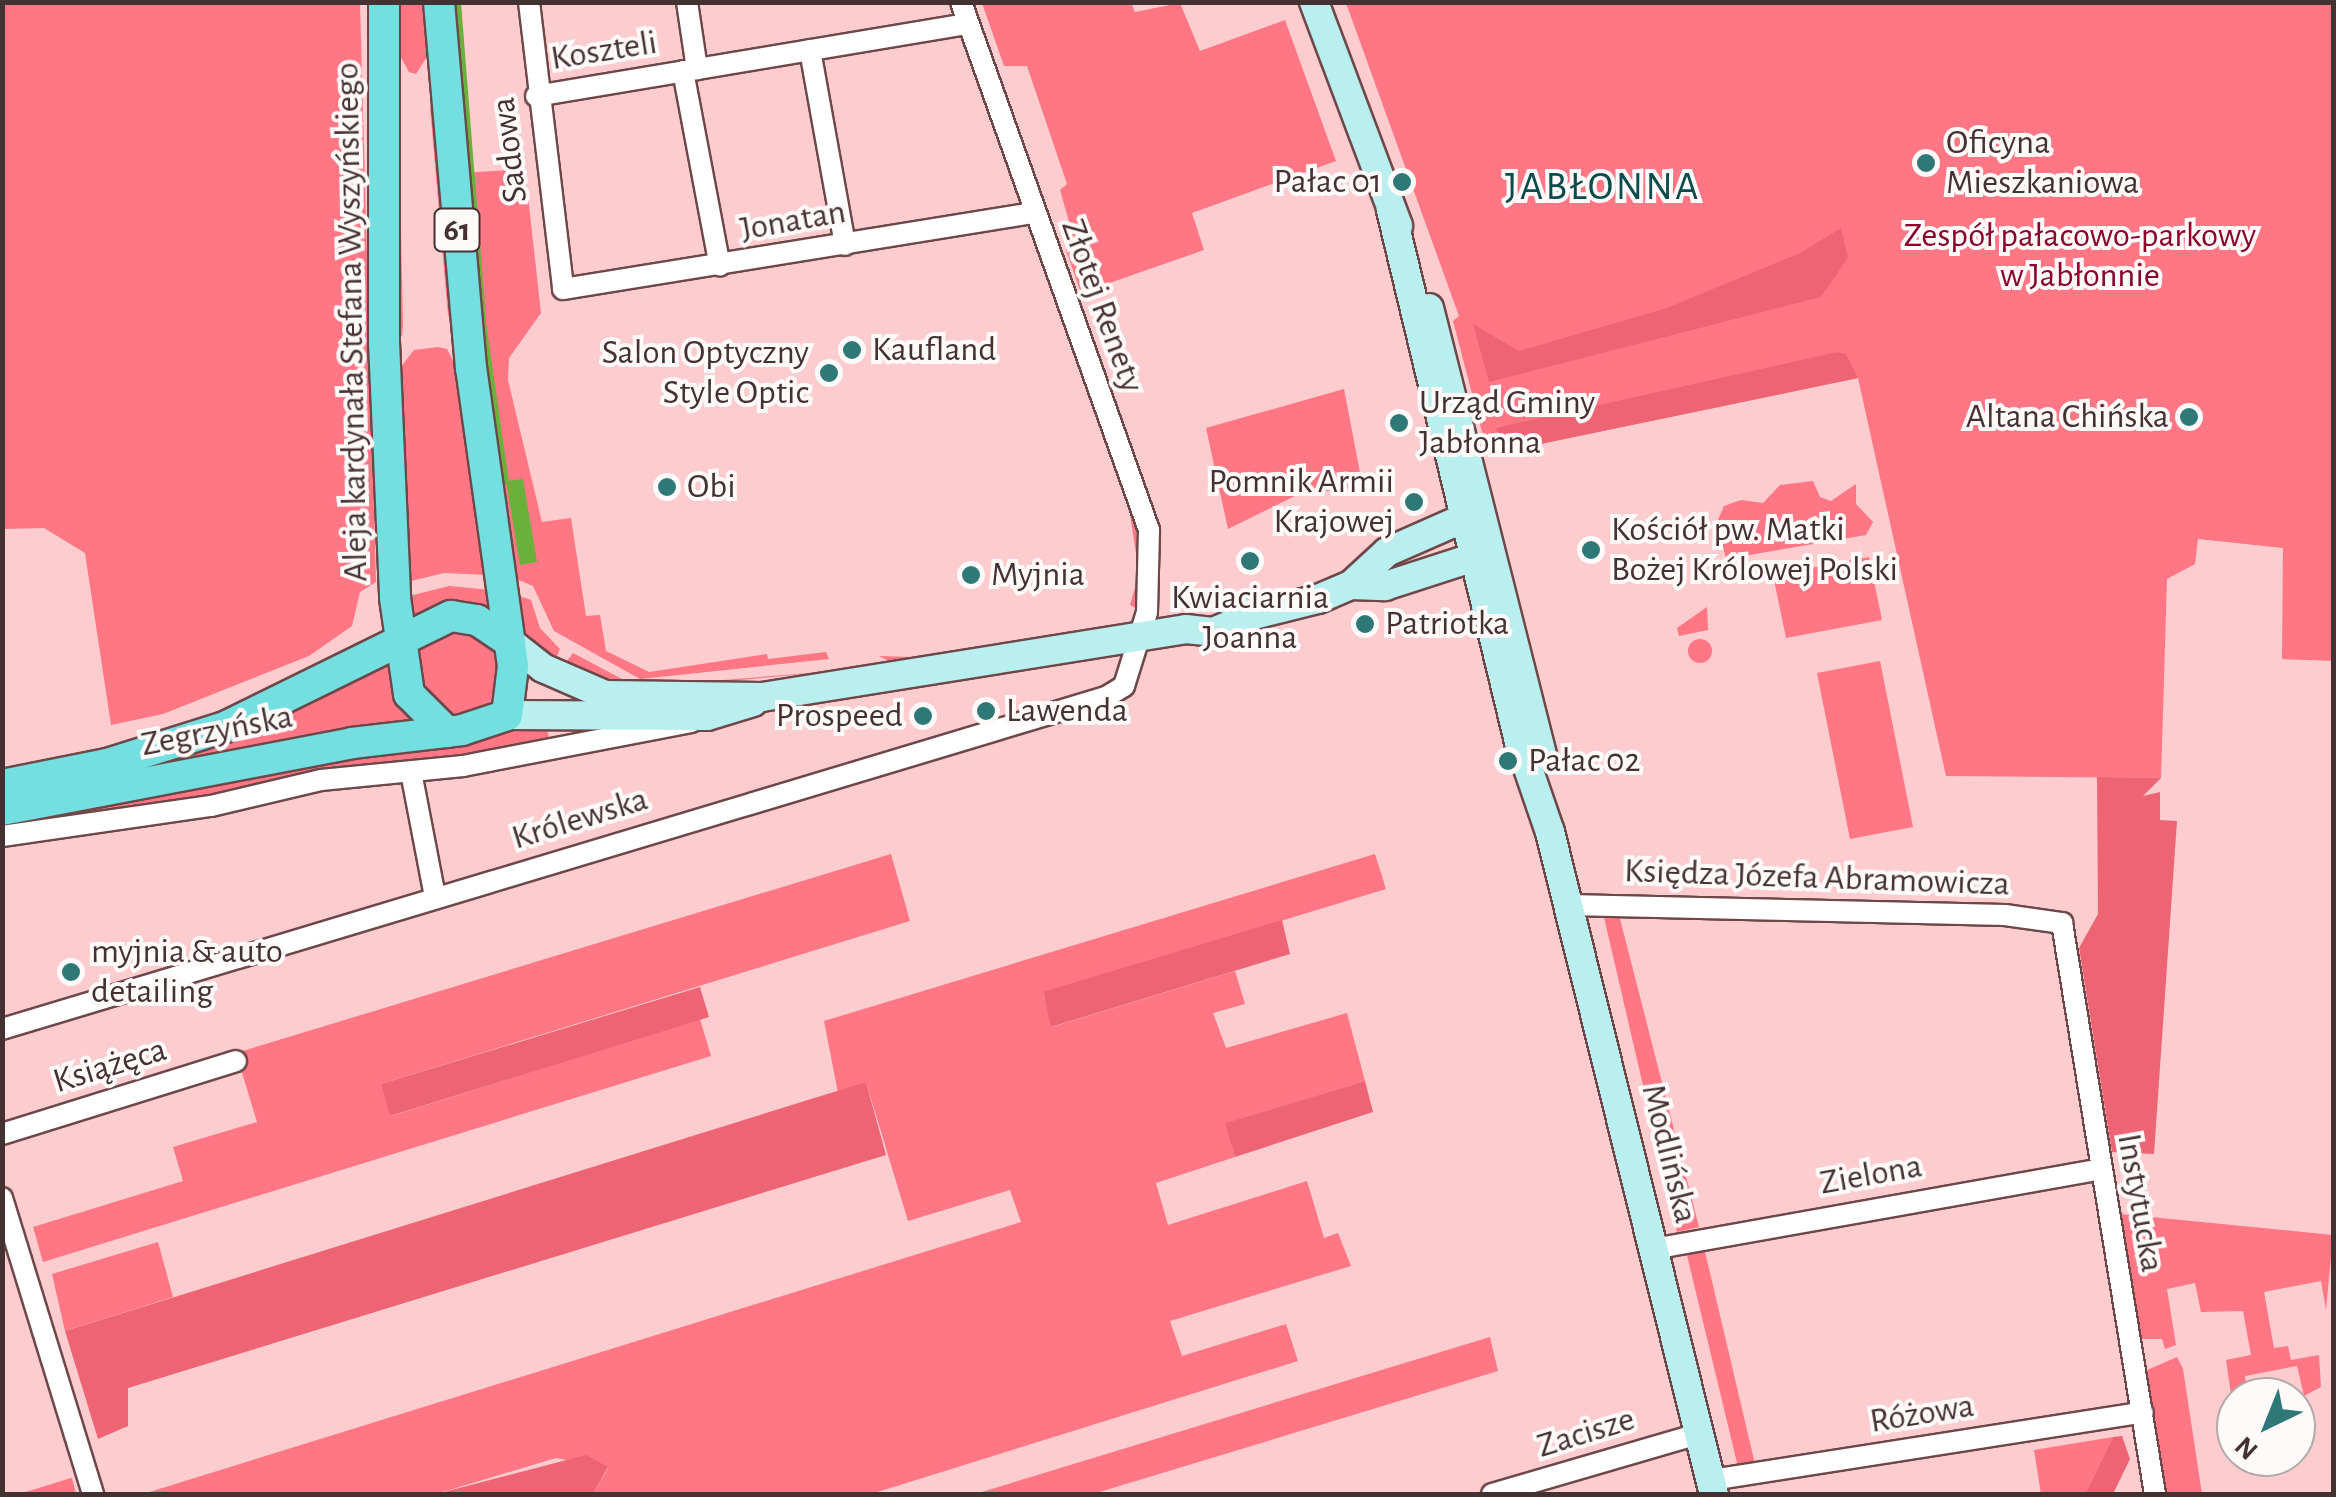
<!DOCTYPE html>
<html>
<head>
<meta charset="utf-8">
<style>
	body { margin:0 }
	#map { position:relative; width:2336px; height:1497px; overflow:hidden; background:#fcccce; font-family:"Alegreya Sans",sans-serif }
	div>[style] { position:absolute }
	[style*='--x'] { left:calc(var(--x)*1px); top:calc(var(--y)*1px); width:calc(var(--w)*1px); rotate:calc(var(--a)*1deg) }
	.green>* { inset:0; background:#ff7685 }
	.round { border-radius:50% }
	.forest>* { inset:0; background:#ed6575 }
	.water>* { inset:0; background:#69b13a }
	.stream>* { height:5px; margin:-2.5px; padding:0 2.5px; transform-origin:2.5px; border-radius:2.5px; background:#69b13a }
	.roads { filter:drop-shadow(2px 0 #6e4749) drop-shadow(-2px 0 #6e4749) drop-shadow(0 2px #6e4749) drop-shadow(0 -2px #6e4749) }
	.street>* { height:20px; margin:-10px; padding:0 10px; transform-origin:10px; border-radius:10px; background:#fff }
	.secondary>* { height:28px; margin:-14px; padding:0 14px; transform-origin:14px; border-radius:14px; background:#b9efef }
	.primary>* { height:30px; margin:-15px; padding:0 15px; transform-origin:15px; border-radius:15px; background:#73dfe0 }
	.dots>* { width:28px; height:28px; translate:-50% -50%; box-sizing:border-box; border:5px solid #fffafa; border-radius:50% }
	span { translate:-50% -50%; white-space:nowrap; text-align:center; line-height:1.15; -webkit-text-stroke:8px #fffafa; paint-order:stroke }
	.shield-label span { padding:2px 8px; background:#fffafa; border:2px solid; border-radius:8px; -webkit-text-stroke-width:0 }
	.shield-label { font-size:32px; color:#443132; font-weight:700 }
	.street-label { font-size:35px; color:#443132 }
	.poi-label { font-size:35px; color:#443132 }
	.left { translate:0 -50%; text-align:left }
	.right { translate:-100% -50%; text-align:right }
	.park-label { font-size:35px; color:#89032b }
	.quarter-label { font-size:40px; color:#0a4b4b; letter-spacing:2.5px }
	.frame { position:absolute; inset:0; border:5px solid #443132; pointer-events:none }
	.north { position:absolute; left:2216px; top:1377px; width:100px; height:100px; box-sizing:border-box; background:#fffafa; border:2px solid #b4aaaa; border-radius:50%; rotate:223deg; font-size:28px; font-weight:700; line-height:40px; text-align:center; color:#443132 }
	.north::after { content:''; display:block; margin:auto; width:35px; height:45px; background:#2e7878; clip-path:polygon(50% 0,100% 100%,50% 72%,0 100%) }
</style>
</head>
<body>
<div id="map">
	<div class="green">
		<i style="clip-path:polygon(2px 3px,360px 3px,376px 582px,360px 592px,352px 626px,309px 656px,163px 714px,111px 725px,85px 553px,44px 528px,3px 529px)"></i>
		<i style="clip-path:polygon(394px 3px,428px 3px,428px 55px,416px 74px,409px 72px,394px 45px)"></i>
		<i style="clip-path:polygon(982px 3px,1131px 3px,1135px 12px,1180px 3px,1200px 51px,1285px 20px,1336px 161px,1192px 213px,1204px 250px,1081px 293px,1066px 250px,1072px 232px,1060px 190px,1067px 184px,1027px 66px,1004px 66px)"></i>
		<i style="clip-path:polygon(1346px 3px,2333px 3px,2333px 661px,2282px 659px,2283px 548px,2198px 539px,2195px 564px,2167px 579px,2161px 778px,1946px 776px,1858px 378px,1488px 455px,1453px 321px,1459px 316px)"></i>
		<i style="clip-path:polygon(398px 90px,403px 325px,402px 336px,394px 336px)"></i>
		<i style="clip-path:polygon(435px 91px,457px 333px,448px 315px,430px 107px)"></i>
		<i style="clip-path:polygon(525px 169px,541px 313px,509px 358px,508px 380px,542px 522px,571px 518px,586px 616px,600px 615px,606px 651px,649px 672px,767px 654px,768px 659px,826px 652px,829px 659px,640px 679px,554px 631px,533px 586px,509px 576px,461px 173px)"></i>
		<i style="clip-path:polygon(438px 347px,447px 349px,463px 380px,489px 575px,444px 573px,407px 582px,400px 368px,414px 350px)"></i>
		<i style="clip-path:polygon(1344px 389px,1363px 488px,1301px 493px,1228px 529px,1206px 428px)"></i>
		<i style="clip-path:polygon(1123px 467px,1140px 537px,1139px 599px,1137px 609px,1130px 605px,1139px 574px)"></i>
		<i style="clip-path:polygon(1813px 481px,1820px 497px,1831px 501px,1856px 484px,1856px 504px,1873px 522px,1866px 535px,1726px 559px,1717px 522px,1724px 506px,1741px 500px,1763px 503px,1780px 485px)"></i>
		<i style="clip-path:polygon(1869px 557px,1882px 620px,1786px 638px,1773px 575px)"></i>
		<i style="clip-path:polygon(449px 586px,491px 590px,495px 615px,410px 622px,409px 596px)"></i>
		<i style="clip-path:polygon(511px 593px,531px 600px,540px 628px,560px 649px,553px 665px,524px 641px)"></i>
		<i style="clip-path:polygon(1707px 607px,1708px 630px,1679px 636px,1677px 628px)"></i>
		<i class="round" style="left:414px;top:628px;width:88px;height:88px"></i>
		<i style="clip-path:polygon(1044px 636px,893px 663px,879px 656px,912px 657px)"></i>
		<i class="round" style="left:1688px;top:639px;width:24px;height:24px"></i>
		<i style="clip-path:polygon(573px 653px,637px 687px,834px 671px,639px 690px,562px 668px)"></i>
		<i style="clip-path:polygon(394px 657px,416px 721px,3px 797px)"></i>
		<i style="clip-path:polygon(1880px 661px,1913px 827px,1850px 839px,1817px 673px)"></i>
		<i style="clip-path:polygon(545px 719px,550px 742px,3px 833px,3px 820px,343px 759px,474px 743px)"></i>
		<i style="clip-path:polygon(891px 854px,910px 921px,381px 1084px,391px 1116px,700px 1019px,711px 1056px,43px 1262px,33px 1227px,183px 1181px,173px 1147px,257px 1122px,236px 1053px)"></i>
		<i style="clip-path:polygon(1375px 854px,1386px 889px,1043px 993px,1052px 1027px,1235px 971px,1245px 1004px,1213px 1013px,1226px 1048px,1347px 1013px,1365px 1081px,1226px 1123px,1235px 1157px,1156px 1183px,1168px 1225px,1307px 1181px,1324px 1238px,1338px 1233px,1351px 1266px,1170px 1321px,1182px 1356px,1286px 1324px,1298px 1361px,871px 1494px,593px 1494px,608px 1468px,556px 1458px,436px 1494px,143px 1494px,1021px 1222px,1010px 1190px,908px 1221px,866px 1082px,838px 1093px,824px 1021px)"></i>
		<i style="clip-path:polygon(1618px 911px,1699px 1227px,1677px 1232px,1603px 913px)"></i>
		<i style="clip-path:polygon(2120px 1214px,2333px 1235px,2326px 1310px,2321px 1281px,2264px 1292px,2274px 1348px,2288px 1346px,2291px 1360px,2319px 1355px,2321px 1387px,2304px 1396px,2297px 1366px,2245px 1376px,2248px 1397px,2231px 1394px,2226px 1360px,2251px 1355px,2243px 1311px,2201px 1312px,2195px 1283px,2167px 1289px,2176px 1345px,2165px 1349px,2162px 1339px,2140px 1339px)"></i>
		<i style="clip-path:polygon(158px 1242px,173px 1297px,65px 1331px,52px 1274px)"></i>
		<i style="clip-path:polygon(1703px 1243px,1755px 1464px,1738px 1467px,1685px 1247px)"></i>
		<i style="clip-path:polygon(1490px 1337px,1498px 1371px,1093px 1494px,975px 1494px)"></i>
		<i style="clip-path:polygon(2177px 1357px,2183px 1369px,2202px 1494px,2165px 1494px,2145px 1371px)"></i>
		<i style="clip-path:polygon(2113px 1437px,2085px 1494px,2041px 1494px,2034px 1450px)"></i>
		<i style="clip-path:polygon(72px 1478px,76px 1494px,19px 1494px,71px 1478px)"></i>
	</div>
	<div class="forest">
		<i style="clip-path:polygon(1841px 228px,1848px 258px,1821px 297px,1489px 382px,1473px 324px,1519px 351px,1667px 308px,1800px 253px)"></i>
		<i style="clip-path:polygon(1837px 352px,1846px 354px,1858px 378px,1501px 452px,1496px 428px)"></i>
		<i style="clip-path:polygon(2097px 777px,2161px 778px,2143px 796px,2160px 792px,2160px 820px,2177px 821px,2154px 1154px,2112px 1152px,2079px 948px,2098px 914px)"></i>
		<i style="clip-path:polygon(1282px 920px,1290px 954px,1051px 1027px,1043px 992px)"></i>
		<i style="clip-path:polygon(700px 987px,709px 1017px,390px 1116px,381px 1084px)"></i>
		<i style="clip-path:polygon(1365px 1081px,1373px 1112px,1235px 1157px,1225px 1123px)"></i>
		<i style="clip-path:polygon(866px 1082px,886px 1155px,128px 1388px,128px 1426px,98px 1439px,65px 1331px)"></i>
		<i style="clip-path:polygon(2122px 1436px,2130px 1459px,2113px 1494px,2085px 1494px,2113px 1437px)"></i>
		<i style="clip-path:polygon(586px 1455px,608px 1467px,593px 1494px,436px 1494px)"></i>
	</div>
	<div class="water">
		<i style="clip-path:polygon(523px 479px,537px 562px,520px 565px,506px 481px)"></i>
	</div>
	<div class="stream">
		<i style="--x:458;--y:2;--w:321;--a:85.5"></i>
		<i style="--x:483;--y:322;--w:161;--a:81.8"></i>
	</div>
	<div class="roads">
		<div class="street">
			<i style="--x:529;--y:2;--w:289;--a:83.2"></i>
			<i style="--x:563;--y:289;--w:476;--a:-9.2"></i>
			<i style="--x:687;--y:2;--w:68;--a:81.5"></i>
			<i style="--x:810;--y:50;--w:198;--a:79.8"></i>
			<i style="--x:683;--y:71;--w:198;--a:79.3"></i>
			<i style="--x:536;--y:96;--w:438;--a:-9.5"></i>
			<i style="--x:411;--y:772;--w:127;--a:79.1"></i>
			<i style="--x:2;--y:836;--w:211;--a:-8.2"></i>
			<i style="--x:211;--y:806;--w:113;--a:-13.3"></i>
			<i style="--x:321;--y:780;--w:143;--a:-5.6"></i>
			<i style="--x:463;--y:766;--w:233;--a:-10.9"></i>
			<i style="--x:1569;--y:905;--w:436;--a:1.3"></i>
			<i style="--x:2005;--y:915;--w:58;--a:8"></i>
			<i style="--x:2062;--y:923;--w:579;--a:80.75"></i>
			<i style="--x:2;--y:1029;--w:1153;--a:-16.74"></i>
			<i style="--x:1106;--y:697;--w:21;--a:-31"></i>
			<i style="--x:1124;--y:686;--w:77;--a:-72.7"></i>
			<i style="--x:1147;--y:612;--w:82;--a:-88.6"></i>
			<i style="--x:1149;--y:530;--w:560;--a:-109.6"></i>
			<i style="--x:2;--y:1134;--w:245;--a:-17.3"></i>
			<i style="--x:2;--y:1198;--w:310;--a:72.9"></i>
			<i style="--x:1653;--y:1249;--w:454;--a:-10.1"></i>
			<i style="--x:1711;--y:1480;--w:437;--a:-8.9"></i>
			<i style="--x:1492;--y:1494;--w:215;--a:-16.2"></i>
		</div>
		<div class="secondary">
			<i style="--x:1314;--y:2;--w:239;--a:69.4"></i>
			<i style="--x:1391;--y:210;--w:547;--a:76.47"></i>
			<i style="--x:1519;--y:742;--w:95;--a:71"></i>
			<i style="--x:1550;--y:832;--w:682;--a:76.09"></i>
			<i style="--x:1429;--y:308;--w:462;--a:75.8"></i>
			<i style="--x:1351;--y:585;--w:34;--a:2"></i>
			<i style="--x:1385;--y:586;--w:95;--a:-17.9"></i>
			<i style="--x:1475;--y:557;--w:19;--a:-54"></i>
			<i style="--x:1236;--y:611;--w:18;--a:13"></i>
			<i style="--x:1254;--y:615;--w:66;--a:-14"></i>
			<i style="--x:1318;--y:599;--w:36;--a:-23"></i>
			<i style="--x:1351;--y:585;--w:49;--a:-42.5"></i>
			<i style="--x:1387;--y:552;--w:84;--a:-23.8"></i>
			<i style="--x:510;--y:642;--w:42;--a:38.2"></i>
			<i style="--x:543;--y:668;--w:68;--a:23.5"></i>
			<i style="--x:605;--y:695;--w:157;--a:0.7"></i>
			<i style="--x:762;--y:697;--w:429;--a:-9.1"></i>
			<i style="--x:1186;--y:629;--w:27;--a:6"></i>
			<i style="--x:1213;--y:632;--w:44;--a:-22.5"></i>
			<i style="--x:507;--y:715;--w:200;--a:0.3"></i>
			<i style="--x:707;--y:716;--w:48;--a:-16.9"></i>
		</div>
		<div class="primary">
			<i style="--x:384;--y:2;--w:340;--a:90"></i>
			<i style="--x:384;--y:342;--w:256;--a:87.5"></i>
			<i style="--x:395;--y:598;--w:97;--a:81.7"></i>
			<i style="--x:409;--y:694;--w:54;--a:45"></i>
			<i style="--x:2;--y:785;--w:107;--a:-11.3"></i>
			<i style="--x:107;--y:764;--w:124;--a:-17.4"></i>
			<i style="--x:225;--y:727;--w:252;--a:-26.2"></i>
			<i style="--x:451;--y:616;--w:26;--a:9"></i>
			<i style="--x:477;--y:620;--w:40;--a:34"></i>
			<i style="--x:2;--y:810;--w:356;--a:-10.8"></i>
			<i style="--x:352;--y:743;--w:111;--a:-6.7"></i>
			<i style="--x:462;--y:730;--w:47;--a:-18.4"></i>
			<i style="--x:507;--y:715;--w:49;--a:-83"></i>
			<i style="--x:513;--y:666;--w:301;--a:-98"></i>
			<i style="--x:471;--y:368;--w:367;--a:-95"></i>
		</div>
	</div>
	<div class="dots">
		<i style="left:1926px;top:163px;background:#2e7878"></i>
		<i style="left:1402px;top:182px;background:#2e7878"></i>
		<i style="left:852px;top:350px;background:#2e7878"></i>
		<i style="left:829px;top:373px;background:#2e7878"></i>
		<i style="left:2189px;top:417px;background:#2e7878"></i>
		<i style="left:1399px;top:423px;background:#2e7878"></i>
		<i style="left:667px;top:487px;background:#2e7878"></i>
		<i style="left:1414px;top:502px;background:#2e7878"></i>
		<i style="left:1591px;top:550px;background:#2e7878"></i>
		<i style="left:1250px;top:561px;background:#2e7878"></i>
		<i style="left:971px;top:575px;background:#2e7878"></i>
		<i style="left:1365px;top:624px;background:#2e7878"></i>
		<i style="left:986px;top:711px;background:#2e7878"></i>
		<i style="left:923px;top:716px;background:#2e7878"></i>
		<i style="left:1508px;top:761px;background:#2e7878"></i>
		<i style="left:71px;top:972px;background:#2e7878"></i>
	</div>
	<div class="shield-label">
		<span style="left:457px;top:230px">61</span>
	</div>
	<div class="street-label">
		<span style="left:604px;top:51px;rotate:-9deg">Koszteli</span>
		<span style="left:510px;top:150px;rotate:-97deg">Sadowa</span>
		<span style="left:793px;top:221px;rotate:-10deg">Jonatan</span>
		<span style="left:1102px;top:306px;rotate:70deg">Złotej Renety</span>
		<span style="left:352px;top:322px;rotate:-91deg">Aleja kardynała Stefana Wyszyńskiego</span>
		<span style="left:217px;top:731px;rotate:-11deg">Zegrzyńska</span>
		<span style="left:580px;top:819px;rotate:-17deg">Królewska</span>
		<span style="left:1817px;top:878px;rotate:2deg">Księdza Józefa Abramowicza</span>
		<span style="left:110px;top:1066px;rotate:-17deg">Książęca</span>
		<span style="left:1669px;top:1154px;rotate:76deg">Modlińska</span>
		<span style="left:1871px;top:1175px;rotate:-10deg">Zielona</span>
		<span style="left:2140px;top:1203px;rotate:80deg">Instytucka</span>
		<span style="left:1922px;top:1414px;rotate:-9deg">Różowa</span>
		<span style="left:1586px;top:1433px;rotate:-17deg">Zacisze</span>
	</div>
	<div class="poi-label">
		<span class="left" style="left:1946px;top:163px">Oficyna<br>Mieszkaniowa</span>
		<span class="right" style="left:1382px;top:182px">Pałac 01</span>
		<span class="left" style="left:872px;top:350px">Kaufland</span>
		<span class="right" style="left:809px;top:373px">Salon Optyczny<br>Style Optic</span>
		<span class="left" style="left:1419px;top:423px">Urząd Gminy<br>Jabłonna</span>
		<span class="right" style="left:2169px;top:417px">Altana Chińska</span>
		<span class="right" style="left:1394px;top:502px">Pomnik Armii<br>Krajowej</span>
		<span class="left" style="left:687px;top:487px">Obi</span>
		<span class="left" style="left:1611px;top:550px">Kościół pw. Matki<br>Bożej Królowej Polski</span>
		<span class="left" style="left:991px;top:575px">Myjnia</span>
		<span style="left:1250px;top:618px">Kwiaciarnia<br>Joanna</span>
		<span class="left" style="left:1385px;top:624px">Patriotka</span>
		<span class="left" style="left:1006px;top:711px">Lawenda</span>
		<span class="right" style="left:903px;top:716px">Prospeed</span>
		<span class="left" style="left:1528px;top:761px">Pałac 02</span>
		<span class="left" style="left:91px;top:972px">myjnia &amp; auto<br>detailing</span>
	</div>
	<div class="park-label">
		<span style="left:2080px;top:256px">Zespół pałacowo-parkowy<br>w Jabłonnie</span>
	</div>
	<div class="quarter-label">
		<span style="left:1603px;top:187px">JABŁONNA</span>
	</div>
	<div class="frame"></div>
	<div class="north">N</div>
</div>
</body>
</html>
